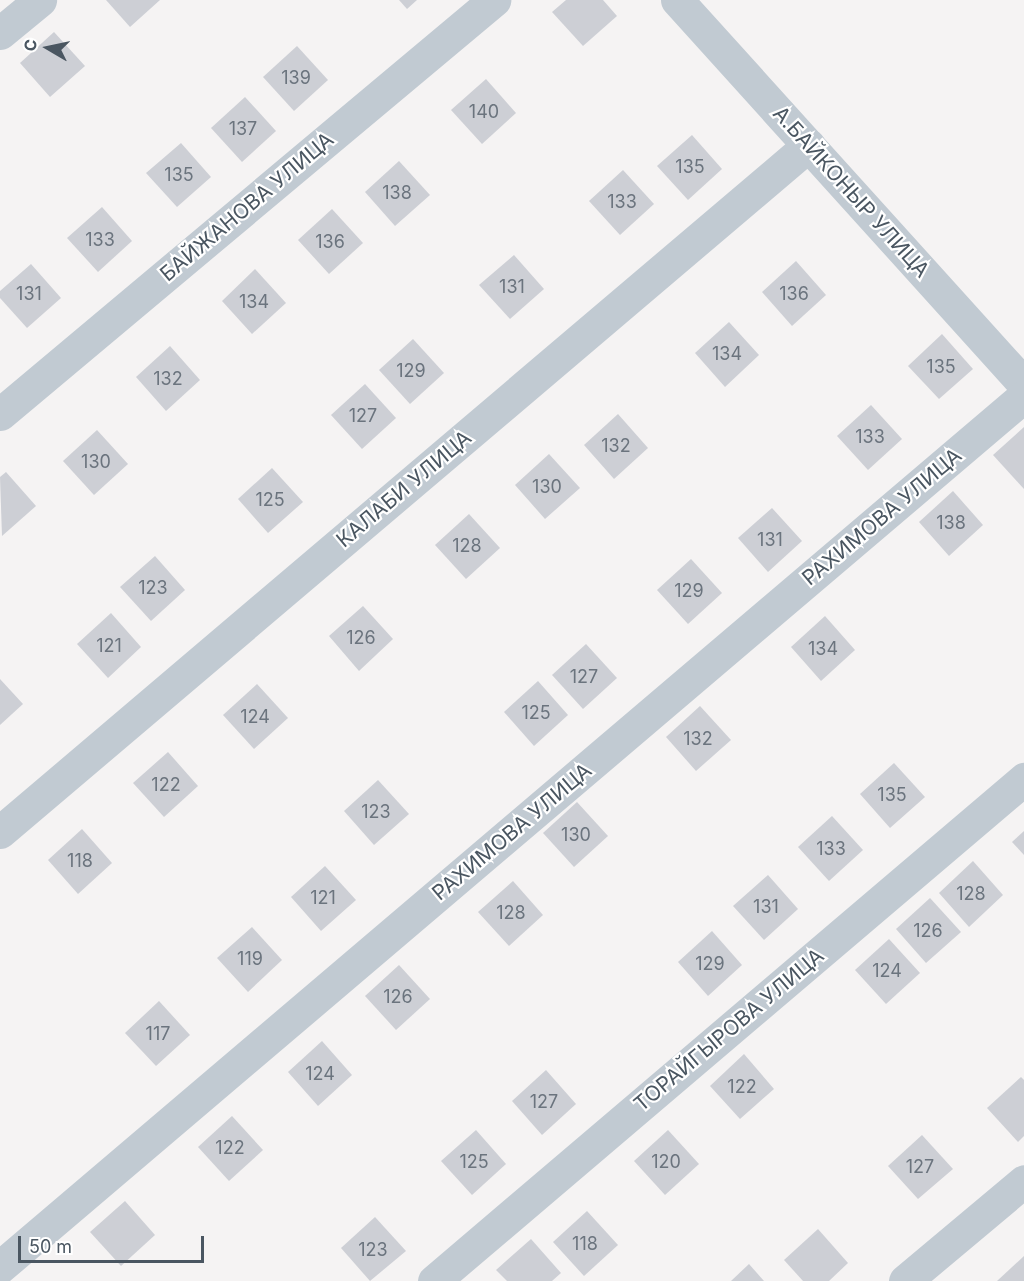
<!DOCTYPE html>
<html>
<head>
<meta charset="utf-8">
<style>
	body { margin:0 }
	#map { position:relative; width:1024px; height:1281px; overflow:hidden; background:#f5f3f3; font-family:Inter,sans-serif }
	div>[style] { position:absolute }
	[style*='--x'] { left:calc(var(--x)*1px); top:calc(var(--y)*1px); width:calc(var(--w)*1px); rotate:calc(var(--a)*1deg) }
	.building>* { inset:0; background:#cdcfd5 }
	.minor>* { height:33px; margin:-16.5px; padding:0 16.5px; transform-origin:16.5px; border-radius:16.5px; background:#c1cad2 }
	span { translate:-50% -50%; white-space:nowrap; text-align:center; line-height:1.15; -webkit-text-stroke:4.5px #fff; paint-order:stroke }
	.number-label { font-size:18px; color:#6b747e }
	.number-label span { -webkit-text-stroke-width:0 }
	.street-label { font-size:21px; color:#4a5661 }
	.north { position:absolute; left:18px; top:18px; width:60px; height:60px; -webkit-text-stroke:4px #fff; paint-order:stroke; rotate:279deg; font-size:16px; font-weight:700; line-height:24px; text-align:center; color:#4a5661 }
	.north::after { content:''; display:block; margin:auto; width:21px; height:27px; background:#4a5661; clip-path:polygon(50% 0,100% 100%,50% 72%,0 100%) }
	.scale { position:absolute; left:18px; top:1236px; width:186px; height:27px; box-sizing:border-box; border:3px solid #4a5661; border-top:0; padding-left:8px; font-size:18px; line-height:21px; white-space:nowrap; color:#4a5661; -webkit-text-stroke:4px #fff; paint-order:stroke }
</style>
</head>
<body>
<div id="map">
	<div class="building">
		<i style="clip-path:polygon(106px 0,160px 0,130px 27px)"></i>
		<i style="clip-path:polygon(399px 0,417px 0,407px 9px)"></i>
		<i style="clip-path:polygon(566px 0,603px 0,617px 16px,583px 46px,552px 12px)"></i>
		<i style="clip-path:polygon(54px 32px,85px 66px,50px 97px,20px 63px)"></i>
		<i style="clip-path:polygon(297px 46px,328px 80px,294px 111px,263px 77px)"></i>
		<i style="clip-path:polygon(486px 79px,516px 113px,482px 144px,451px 110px)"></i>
		<i style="clip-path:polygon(245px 97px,276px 131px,242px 162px,211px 128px)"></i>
		<i style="clip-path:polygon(692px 135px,722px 169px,688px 200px,657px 166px)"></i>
		<i style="clip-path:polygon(181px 143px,211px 177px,177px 207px,146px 173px)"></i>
		<i style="clip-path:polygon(399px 161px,430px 195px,395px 226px,365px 192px)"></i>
		<i style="clip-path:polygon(623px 170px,654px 204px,620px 235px,589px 201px)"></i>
		<i style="clip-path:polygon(102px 207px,132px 241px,98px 272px,67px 238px)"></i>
		<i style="clip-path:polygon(332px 209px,363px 243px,329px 274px,298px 240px)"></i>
		<i style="clip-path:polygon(514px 255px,544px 289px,510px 319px,479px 285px)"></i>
		<i style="clip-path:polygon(796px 261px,826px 295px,792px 326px,762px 292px)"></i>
		<i style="clip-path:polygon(31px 264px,61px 298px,27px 328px,0 298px,0 291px)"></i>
		<i style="clip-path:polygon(255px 269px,286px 303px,252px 334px,222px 301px)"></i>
		<i style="clip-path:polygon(729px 322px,759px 355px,725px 387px,695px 353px)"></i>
		<i style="clip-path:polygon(942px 334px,973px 369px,939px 399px,908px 366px)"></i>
		<i style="clip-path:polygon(413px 339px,444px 373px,410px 404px,379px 370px)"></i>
		<i style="clip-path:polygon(170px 346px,200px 380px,166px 411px,136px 377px)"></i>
		<i style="clip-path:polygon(365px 384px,396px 418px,362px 449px,331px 415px)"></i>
		<i style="clip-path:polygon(871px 405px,902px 439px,868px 470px,837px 436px)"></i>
		<i style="clip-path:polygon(618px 414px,648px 448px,614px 479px,584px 445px)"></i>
		<i style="clip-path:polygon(1024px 427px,1024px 489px,993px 455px)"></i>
		<i style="clip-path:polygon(97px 430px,128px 464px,94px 495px,63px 461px)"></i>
		<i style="clip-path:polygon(549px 454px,580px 488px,545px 519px,515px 485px)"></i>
		<i style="clip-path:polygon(272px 468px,303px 502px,268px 533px,238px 499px)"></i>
		<i style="clip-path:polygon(6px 472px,36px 506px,2px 536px,0 477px)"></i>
		<i style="clip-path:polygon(953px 491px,983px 525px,949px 556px,919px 522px)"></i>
		<i style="clip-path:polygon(772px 508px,802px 541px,768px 572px,738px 538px)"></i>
		<i style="clip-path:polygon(469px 514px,500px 548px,466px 579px,435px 545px)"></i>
		<i style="clip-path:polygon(155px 556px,185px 590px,151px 621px,120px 587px)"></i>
		<i style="clip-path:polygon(691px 559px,722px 593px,688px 624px,657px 590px)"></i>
		<i style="clip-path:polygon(363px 606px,393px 639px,359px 671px,329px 636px)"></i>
		<i style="clip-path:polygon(111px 613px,141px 647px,108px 678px,77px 644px)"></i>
		<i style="clip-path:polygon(825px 616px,855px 650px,821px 681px,791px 647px)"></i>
		<i style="clip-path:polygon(586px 644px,617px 678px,583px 709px,552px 675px)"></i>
		<i style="clip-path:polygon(0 679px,23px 704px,0 725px)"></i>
		<i style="clip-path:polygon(538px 681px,568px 715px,534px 746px,504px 712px)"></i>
		<i style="clip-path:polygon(257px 684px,288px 718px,254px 749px,223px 715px)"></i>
		<i style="clip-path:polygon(700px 706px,731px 740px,696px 771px,666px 737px)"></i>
		<i style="clip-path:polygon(168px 752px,198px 786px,164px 817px,133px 783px)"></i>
		<i style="clip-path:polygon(894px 763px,925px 797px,890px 828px,860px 794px)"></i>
		<i style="clip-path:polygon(378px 780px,409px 814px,374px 845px,344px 811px)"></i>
		<i style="clip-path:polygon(577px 802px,608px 836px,574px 867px,543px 833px)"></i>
		<i style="clip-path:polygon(832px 816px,863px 850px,829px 881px,798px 847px)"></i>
		<i style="clip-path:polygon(82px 829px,112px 863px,78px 894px,48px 860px)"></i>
		<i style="clip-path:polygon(1024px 831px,1024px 855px,1012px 842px)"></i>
		<i style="clip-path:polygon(973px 861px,1003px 895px,969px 927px,939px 893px)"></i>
		<i style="clip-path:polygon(325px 866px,356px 900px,321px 931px,291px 897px)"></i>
		<i style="clip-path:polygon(768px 875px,798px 909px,764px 940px,733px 906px)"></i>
		<i style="clip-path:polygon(513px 881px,543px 915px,509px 946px,478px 912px)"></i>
		<i style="clip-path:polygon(930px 898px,961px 932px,926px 963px,896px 929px)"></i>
		<i style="clip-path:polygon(252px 927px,282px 960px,248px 992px,217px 958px)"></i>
		<i style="clip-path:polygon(712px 931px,742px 965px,708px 996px,678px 962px)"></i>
		<i style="clip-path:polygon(889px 939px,920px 973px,886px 1004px,855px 970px)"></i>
		<i style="clip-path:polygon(399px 965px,430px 999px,396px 1030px,365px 996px)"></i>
		<i style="clip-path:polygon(159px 1001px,190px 1035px,156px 1066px,125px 1033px)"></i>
		<i style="clip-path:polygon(322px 1041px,352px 1075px,318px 1106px,288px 1072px)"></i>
		<i style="clip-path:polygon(744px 1054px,774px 1089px,740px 1119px,710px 1086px)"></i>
		<i style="clip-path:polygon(546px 1070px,576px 1104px,542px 1135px,512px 1101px)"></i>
		<i style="clip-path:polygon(1021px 1077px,1024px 1080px,1024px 1136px,1018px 1142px,987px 1108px)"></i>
		<i style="clip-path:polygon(232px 1116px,263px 1150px,229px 1181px,198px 1147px)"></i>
		<i style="clip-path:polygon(476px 1130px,506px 1164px,472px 1195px,441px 1161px)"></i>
		<i style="clip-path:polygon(668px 1130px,699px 1164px,665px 1195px,634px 1161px)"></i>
		<i style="clip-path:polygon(922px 1135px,953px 1169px,918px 1199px,888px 1166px)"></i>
		<i style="clip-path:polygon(125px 1201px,155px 1235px,121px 1266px,90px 1232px)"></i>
		<i style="clip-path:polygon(587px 1211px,618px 1245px,584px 1276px,553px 1242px)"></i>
		<i style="clip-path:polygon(375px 1217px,406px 1251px,370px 1281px,341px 1248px)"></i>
		<i style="clip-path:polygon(818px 1229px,848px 1263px,829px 1281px,803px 1281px,784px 1260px)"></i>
		<i style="clip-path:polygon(531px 1239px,561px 1273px,552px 1281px,507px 1281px,496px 1270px)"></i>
		<i style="clip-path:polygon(1024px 1256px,1024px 1281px,997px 1281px)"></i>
		<i style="clip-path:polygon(749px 1264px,764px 1281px,731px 1281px)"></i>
	</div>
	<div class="minor">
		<i style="--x:677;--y:0;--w:518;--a:47.9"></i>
		<i style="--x:0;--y:33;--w:52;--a:-39.5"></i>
		<i style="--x:0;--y:414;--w:645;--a:-39.96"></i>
		<i style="--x:0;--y:832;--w:1061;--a:-40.34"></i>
		<i style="--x:0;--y:1267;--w:1344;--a:-40.38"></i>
		<i style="--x:434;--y:1281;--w:775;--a:-40.39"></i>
		<i style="--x:905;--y:1281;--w:155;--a:-40"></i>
	</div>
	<div class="number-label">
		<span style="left:296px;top:78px">139</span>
		<span style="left:484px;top:112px">140</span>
		<span style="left:243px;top:129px">137</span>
		<span style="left:690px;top:167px">135</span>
		<span style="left:179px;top:175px">135</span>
		<span style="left:397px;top:193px">138</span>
		<span style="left:622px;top:202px">133</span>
		<span style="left:100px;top:240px">133</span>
		<span style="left:330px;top:242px">136</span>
		<span style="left:512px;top:287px">131</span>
		<span style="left:29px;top:294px">131</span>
		<span style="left:794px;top:294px">136</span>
		<span style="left:254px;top:302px">134</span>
		<span style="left:727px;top:354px">134</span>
		<span style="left:941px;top:367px">135</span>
		<span style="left:411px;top:371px">129</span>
		<span style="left:168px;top:379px">132</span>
		<span style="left:363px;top:416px">127</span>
		<span style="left:870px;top:437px">133</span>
		<span style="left:616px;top:446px">132</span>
		<span style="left:96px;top:462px">130</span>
		<span style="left:547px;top:487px">130</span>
		<span style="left:270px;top:500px">125</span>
		<span style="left:951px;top:523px">138</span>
		<span style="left:770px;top:540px">131</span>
		<span style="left:467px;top:546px">128</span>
		<span style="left:153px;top:588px">123</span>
		<span style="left:689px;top:591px">129</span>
		<span style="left:361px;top:638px">126</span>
		<span style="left:109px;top:646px">121</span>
		<span style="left:823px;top:649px">134</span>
		<span style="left:584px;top:677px">127</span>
		<span style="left:536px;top:713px">125</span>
		<span style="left:255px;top:717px">124</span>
		<span style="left:698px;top:739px">132</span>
		<span style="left:166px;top:785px">122</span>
		<span style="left:892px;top:795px">135</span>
		<span style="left:376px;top:812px">123</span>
		<span style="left:576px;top:835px">130</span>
		<span style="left:831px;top:849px">133</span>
		<span style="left:80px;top:861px">118</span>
		<span style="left:971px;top:894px">128</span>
		<span style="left:323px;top:898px">121</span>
		<span style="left:766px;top:907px">131</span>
		<span style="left:511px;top:913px">128</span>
		<span style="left:928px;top:931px">126</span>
		<span style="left:250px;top:959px">119</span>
		<span style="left:710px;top:964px">129</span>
		<span style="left:887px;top:971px">124</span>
		<span style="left:398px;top:997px">126</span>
		<span style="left:158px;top:1034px">117</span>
		<span style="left:320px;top:1074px">124</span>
		<span style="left:742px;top:1087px">122</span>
		<span style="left:544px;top:1102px">127</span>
		<span style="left:230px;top:1148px">122</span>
		<span style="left:474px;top:1162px">125</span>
		<span style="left:666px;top:1162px">120</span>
		<span style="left:920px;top:1167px">127</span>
		<span style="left:585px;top:1244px">118</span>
		<span style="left:373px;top:1250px">123</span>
	</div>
	<div class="street-label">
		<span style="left:851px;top:192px;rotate:48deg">А.БАЙКОНЫР УЛИЦА</span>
		<span style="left:247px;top:207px;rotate:-40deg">БАЙЖАНОВА УЛИЦА</span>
		<span style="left:404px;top:489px;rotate:-40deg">КАЛАБИ УЛИЦА</span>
		<span style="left:882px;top:517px;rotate:-40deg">РАХИМОВА УЛИЦА</span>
		<span style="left:512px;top:832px;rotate:-40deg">РАХИМОВА УЛИЦА</span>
		<span style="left:729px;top:1030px;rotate:-40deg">ТОРАЙГЫРОВА УЛИЦА</span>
	</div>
	<div class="north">С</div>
	<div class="scale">50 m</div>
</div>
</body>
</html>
